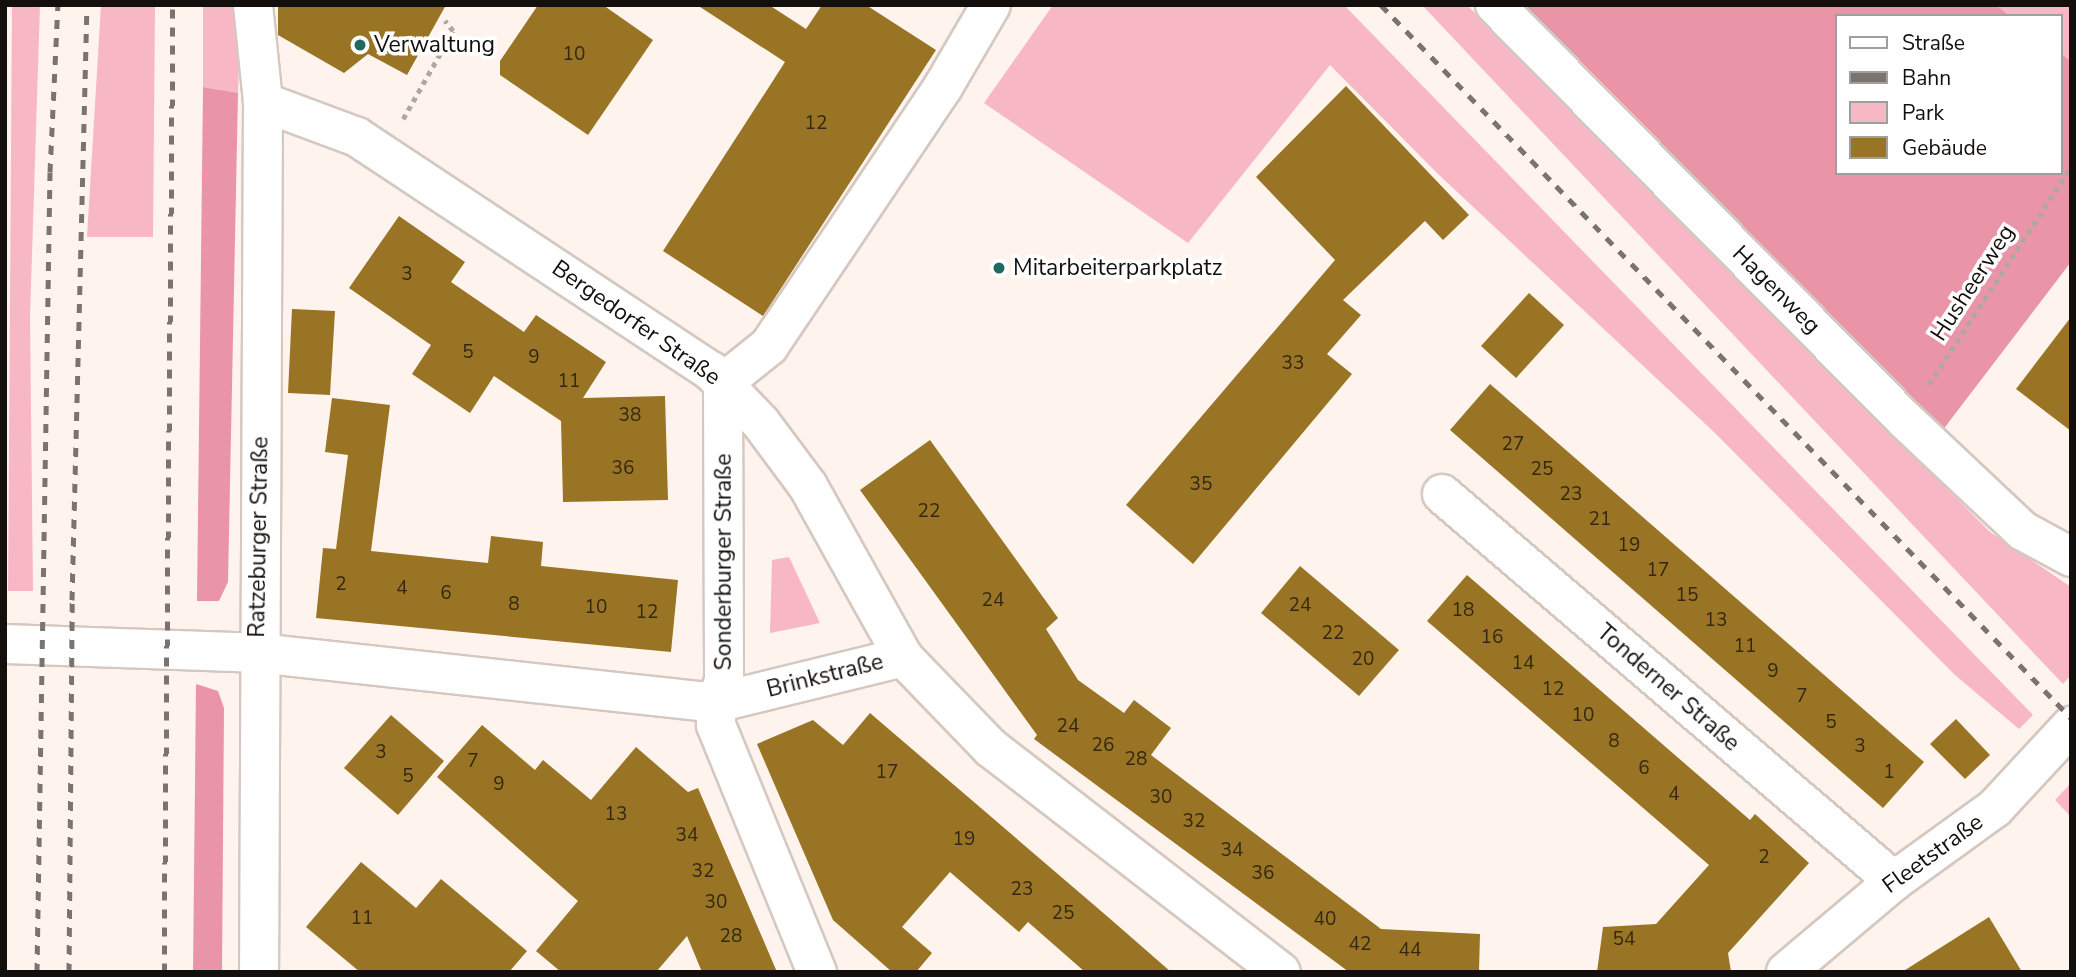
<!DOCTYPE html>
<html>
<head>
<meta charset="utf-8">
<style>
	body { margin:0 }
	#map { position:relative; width:2076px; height:977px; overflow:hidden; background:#fef4ed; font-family:"Nunito Sans",sans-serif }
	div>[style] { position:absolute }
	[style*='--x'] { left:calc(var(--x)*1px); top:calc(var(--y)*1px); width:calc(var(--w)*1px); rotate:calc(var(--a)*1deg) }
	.green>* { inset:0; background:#f8b7c4 }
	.forest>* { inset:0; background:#e994a7 }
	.building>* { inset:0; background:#997425 }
	.path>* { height:4.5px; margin-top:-2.25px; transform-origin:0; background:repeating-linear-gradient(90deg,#afa7a2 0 5px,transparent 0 10px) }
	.roads { filter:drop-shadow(2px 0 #d4c8c0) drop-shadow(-2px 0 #d4c8c0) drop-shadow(0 2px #d4c8c0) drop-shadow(0 -2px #d4c8c0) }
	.minor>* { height:38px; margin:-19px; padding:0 19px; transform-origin:19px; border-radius:19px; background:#fff }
	.rail>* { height:5px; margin-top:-2.5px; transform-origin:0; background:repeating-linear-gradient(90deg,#7a736f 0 9px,transparent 0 18px) }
	.dots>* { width:19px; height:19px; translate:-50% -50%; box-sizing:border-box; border:4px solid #fff; border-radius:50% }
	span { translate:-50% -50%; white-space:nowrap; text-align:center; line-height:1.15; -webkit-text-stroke:7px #fff; paint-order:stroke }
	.number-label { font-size:19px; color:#342812 }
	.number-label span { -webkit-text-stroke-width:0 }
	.poi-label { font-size:23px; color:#130f0c }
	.left { translate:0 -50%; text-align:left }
	.street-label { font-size:23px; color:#130f0c }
	.frame { position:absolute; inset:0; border:7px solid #130f0c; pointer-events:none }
	.legend { position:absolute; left:1835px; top:14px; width:228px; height:161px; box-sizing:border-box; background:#fff; border:2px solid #a19f9e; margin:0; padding:9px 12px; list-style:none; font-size:21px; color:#130f0c }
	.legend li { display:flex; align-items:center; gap:14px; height:35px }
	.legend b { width:35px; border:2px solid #a19f9e }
</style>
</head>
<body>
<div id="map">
	<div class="green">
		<i style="clip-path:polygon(12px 5px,40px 5px,30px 317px,33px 591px,8px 591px)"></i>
		<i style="clip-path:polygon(101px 5px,155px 5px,153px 237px,87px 237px)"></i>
		<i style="clip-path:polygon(203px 5px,241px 5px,238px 93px,203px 87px)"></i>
		<i style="clip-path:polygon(1053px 5px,1344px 5px,2033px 715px,2019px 729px,1955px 675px,1715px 433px,1438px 174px,1330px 65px,1188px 243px,984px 103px)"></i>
		<i style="clip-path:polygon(1422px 5px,1467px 5px,1990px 532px,2071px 587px,2071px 675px,2063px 684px)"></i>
		<i style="clip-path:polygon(1996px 5px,2071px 5px,2071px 61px,2060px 53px,2060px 16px,2010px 16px)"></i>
		<i style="clip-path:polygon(789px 557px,820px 623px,770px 633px,772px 560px)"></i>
		<i style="clip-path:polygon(2071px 783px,2071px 817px,2055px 800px)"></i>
	</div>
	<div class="forest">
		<i style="clip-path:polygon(1523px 5px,1996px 5px,2010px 16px,1836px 16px,1836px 173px,2060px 173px,2060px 53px,2071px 61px,2071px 262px,1942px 431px)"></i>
		<i style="clip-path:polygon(203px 87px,238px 93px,228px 582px,219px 601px,197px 601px)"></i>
		<i style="clip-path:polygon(196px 684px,218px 691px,224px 708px,222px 972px,193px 972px)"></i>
	</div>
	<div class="building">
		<i style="clip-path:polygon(278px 5px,446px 5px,407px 75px,368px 54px,344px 73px,278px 35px)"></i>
		<i style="clip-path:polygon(538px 5px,603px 5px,653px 40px,588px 135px,500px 75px,500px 61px)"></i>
		<i style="clip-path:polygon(697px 5px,769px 5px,806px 29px,822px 5px,866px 5px,936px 50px,763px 316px,663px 251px,785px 62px)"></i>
		<i style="clip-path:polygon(1346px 86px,1469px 215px,1443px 240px,1425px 221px,1343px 300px,1361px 315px,1327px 354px,1352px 374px,1193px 564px,1126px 505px,1335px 260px,1256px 177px)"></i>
		<i style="clip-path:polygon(399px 216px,465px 262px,451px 282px,524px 332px,536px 315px,606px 362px,583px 398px,665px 396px,668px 500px,563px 502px,561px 421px,494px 376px,470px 413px,412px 374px,431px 345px,349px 288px)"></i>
		<i style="clip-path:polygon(1529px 293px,1564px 325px,1516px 378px,1481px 346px)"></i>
		<i style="clip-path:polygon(292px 309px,335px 311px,330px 395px,288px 393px)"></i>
		<i style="clip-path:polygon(2071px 317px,2071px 431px,2016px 389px)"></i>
		<i style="clip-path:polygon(1490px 384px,1924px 762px,1883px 808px,1450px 430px)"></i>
		<i style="clip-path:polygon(332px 398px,390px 405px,371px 551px,488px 563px,491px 536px,543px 542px,541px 566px,678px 580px,671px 652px,316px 618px,323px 548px,336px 549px,348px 455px,325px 452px)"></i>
		<i style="clip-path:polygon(930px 440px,1058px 618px,1046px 629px,1078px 680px,1124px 713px,1134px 700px,1171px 728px,1151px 755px,1381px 929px,1480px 934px,1479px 972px,1349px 972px,1034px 739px,1037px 735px,860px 490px)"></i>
		<i style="clip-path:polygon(1300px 566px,1399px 650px,1359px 696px,1261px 613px)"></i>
		<i style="clip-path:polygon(1467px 575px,1750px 820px,1755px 814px,1809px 863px,1728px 953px,1731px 972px,1597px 972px,1603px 927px,1656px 924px,1709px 865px,1427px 621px)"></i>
		<i style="clip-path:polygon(870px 713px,1108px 917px,1171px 972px,1085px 972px,1028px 922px,1019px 932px,950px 872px,902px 927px,932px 953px,916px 972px,892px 972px,833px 920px,757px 744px,813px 720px,843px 745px)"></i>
		<i style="clip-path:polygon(391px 715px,444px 761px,398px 815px,344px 768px)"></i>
		<i style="clip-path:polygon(1956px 719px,1990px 755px,1965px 779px,1930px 744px)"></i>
		<i style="clip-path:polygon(482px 725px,535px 770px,543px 760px,591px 800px,636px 747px,688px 792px,698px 788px,777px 972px,702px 972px,687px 936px,656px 972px,561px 972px,536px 951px,578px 901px,437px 777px)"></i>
		<i style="clip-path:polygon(361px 862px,416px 908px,441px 879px,527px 951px,509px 972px,360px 972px,306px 927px)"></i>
		<i style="clip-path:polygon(1989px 917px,2022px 972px,1902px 972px)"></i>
	</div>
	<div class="path">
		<i style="--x:403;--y:119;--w:101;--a:-60.4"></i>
		<i style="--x:453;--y:31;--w:13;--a:-129"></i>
		<i style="--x:1929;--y:384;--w:259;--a:-56.8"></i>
	</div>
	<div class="roads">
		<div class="minor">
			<i style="--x:253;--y:5;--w:98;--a:84.1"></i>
			<i style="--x:263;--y:102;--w:870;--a:90.26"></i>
			<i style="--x:1495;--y:5;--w:582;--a:45.35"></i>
			<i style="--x:1904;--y:419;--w:163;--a:43.3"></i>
			<i style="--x:2023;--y:531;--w:55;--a:28.4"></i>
			<i style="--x:263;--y:102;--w:100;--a:20.4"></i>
			<i style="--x:357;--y:137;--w:424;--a:33.5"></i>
			<i style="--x:711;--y:371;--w:72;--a:46.1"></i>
			<i style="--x:761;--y:423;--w:79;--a:53.3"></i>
			<i style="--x:808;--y:486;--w:196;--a:60.9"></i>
			<i style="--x:903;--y:657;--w:127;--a:46"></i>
			<i style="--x:991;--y:748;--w:366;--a:37.7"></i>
			<i style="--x:723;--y:383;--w:298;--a:89.8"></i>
			<i style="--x:724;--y:681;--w:23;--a:110"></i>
			<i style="--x:716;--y:703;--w:22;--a:90"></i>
			<i style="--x:716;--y:725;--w:267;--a:67.8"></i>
			<i style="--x:723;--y:383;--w:59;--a:-38.8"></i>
			<i style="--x:769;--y:346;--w:312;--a:-56.1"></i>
			<i style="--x:943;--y:87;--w:95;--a:-59.7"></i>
			<i style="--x:1442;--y:494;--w:595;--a:40.57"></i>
			<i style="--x:5;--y:644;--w:253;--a:2"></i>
			<i style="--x:258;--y:653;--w:461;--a:6.2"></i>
			<i style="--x:716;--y:703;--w:193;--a:-13.8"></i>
			<i style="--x:1786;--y:972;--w:141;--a:-40.1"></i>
			<i style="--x:1894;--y:881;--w:125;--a:-35.9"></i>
			<i style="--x:1995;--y:808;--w:112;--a:-47.2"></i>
		</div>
	</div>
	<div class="rail">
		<i style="--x:1381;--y:5;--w:992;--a:45.94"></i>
		<i style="--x:37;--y:972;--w:800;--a:-89.07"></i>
		<i style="--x:50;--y:172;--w:167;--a:-87.3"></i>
		<i style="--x:69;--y:972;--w:372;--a:-89.5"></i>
		<i style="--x:72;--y:600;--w:595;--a:-88.56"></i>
		<i style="--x:164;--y:972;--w:967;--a:-89.47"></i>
	</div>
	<div class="dots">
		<i style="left:360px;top:45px;background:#206960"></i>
		<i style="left:999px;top:268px;background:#206960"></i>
	</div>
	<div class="number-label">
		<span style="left:574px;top:55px">10</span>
		<span style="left:816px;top:124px">12</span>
		<span style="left:407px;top:275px">3</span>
		<span style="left:468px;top:353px">5</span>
		<span style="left:534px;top:358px">9</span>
		<span style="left:1293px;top:364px">33</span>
		<span style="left:569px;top:382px">11</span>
		<span style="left:630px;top:416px">38</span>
		<span style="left:1513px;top:445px">27</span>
		<span style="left:623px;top:469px">36</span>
		<span style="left:1542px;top:470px">25</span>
		<span style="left:1201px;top:485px">35</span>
		<span style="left:1571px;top:495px">23</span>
		<span style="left:929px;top:512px">22</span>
		<span style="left:1600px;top:520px">21</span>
		<span style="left:1629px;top:546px">19</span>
		<span style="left:1658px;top:571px">17</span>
		<span style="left:341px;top:585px">2</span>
		<span style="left:402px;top:589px">4</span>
		<span style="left:446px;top:594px">6</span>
		<span style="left:1687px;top:596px">15</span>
		<span style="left:993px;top:601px">24</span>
		<span style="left:514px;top:605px">8</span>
		<span style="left:1300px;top:606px">24</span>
		<span style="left:596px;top:608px">10</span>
		<span style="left:1463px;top:611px">18</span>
		<span style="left:647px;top:613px">12</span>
		<span style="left:1716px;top:621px">13</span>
		<span style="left:1333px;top:634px">22</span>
		<span style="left:1492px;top:638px">16</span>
		<span style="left:1745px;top:647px">11</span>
		<span style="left:1363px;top:660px">20</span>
		<span style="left:1523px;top:664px">14</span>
		<span style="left:1773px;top:672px">9</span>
		<span style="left:1553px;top:690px">12</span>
		<span style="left:1802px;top:697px">7</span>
		<span style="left:1583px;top:716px">10</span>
		<span style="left:1831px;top:723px">5</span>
		<span style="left:1068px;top:727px">24</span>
		<span style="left:1614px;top:742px">8</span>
		<span style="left:1103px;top:746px">26</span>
		<span style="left:1860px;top:747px">3</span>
		<span style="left:381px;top:753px">3</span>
		<span style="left:1136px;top:760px">28</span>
		<span style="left:473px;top:762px">7</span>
		<span style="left:1644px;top:769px">6</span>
		<span style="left:887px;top:773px">17</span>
		<span style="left:1889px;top:773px">1</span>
		<span style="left:408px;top:777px">5</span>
		<span style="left:499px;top:785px">9</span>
		<span style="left:1674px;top:795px">4</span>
		<span style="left:1161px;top:798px">30</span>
		<span style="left:616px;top:815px">13</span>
		<span style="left:1194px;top:822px">32</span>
		<span style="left:687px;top:836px">34</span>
		<span style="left:964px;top:840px">19</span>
		<span style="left:1232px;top:851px">34</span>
		<span style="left:1764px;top:858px">2</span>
		<span style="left:703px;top:872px">32</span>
		<span style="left:1263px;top:874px">36</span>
		<span style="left:1022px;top:890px">23</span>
		<span style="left:716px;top:903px">30</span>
		<span style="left:1063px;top:914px">25</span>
		<span style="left:362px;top:919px">11</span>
		<span style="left:1325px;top:920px">40</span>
		<span style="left:731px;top:937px">28</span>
		<span style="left:1624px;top:940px">54</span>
		<span style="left:1360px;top:945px">42</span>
		<span style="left:1410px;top:951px">44</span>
	</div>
	<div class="poi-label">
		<span class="left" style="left:374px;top:45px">Verwaltung</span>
		<span class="left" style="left:1013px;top:268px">Mitarbeiterparkplatz</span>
	</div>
	<div class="street-label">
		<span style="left:1973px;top:283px;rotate:-57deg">Husheerweg</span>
		<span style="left:1776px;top:290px;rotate:45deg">Hagenweg</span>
		<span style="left:636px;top:323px;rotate:35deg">Bergedorfer Straße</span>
		<span style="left:259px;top:537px;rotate:-89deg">Ratzeburger Straße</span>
		<span style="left:724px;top:562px;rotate:-90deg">Sonderburger Straße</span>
		<span style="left:825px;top:676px;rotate:-14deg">Brinkstraße</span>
		<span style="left:1668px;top:688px;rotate:41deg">Tonderner Straße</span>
		<span style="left:1933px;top:854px;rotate:-36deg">Fleetstraße</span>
	</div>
	<div class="frame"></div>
	<ul class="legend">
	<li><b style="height:9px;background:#fff"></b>Straße</li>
	<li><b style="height:9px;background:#7a736f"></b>Bahn</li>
	<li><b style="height:19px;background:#f8b7c4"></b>Park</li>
	<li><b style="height:19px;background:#997425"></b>Gebäude</li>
	</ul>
</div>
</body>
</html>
